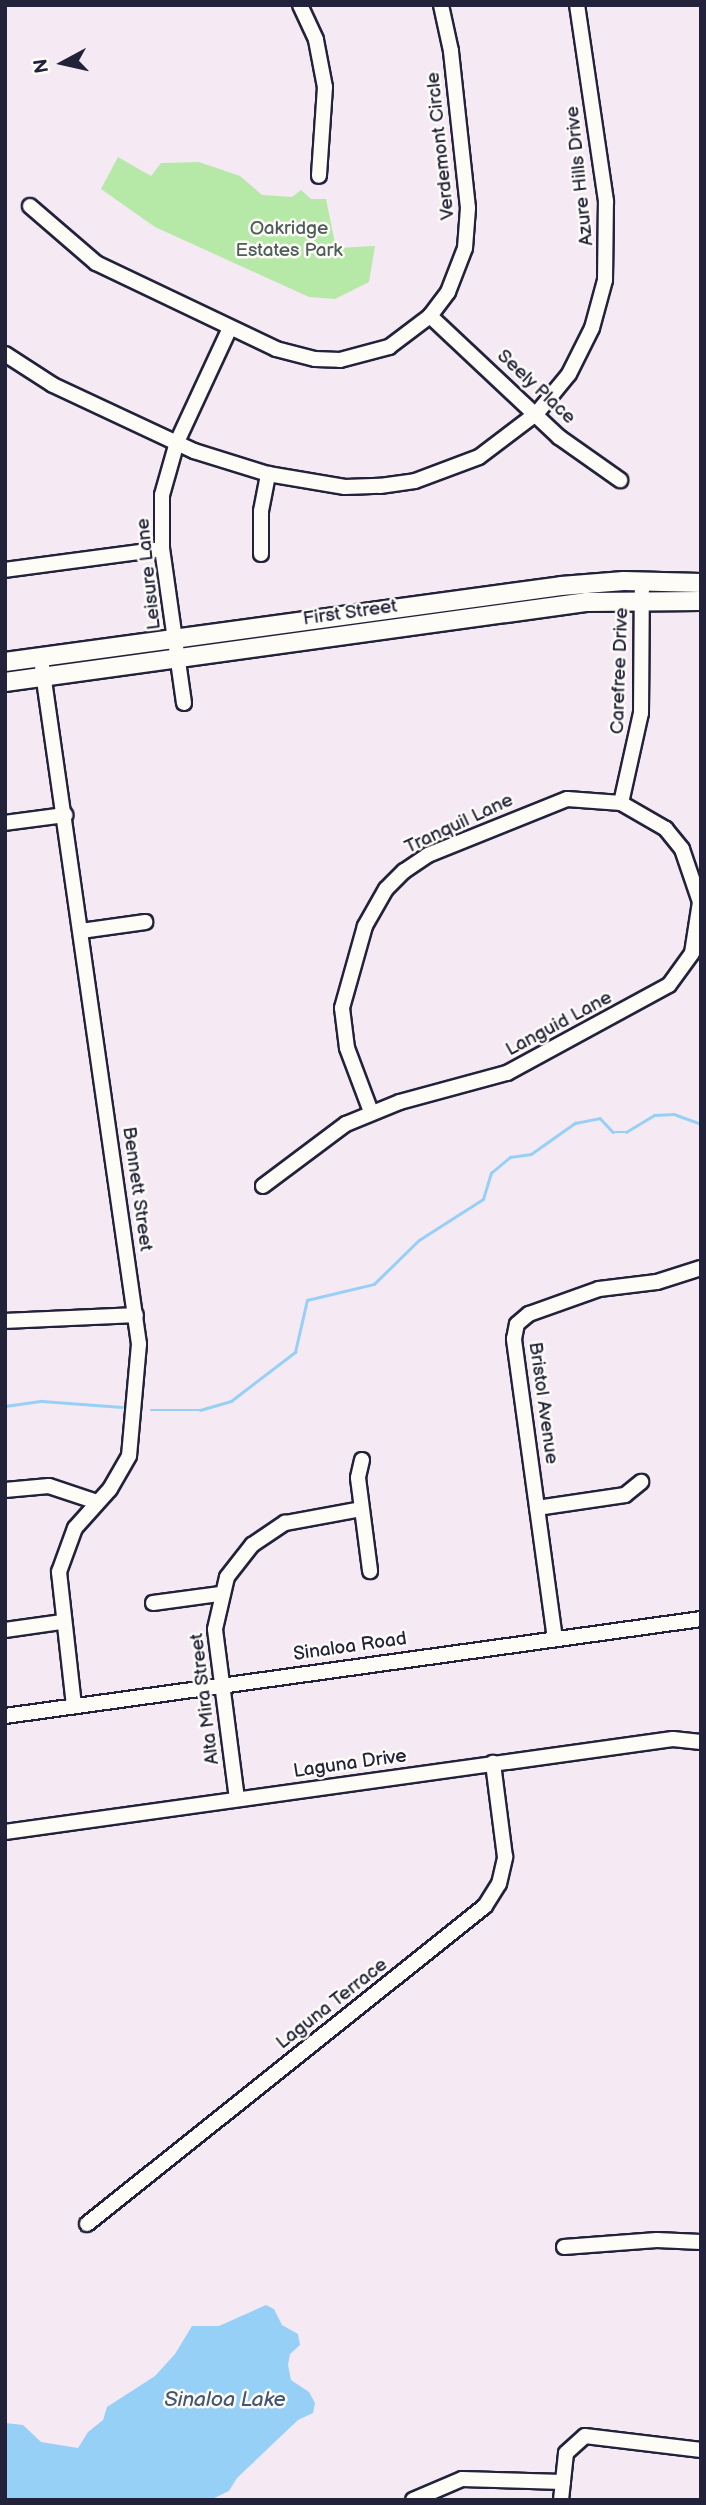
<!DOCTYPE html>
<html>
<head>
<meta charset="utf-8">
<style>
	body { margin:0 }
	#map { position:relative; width:706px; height:2505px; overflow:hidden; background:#f5eaf4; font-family:"Balsamiq Sans",sans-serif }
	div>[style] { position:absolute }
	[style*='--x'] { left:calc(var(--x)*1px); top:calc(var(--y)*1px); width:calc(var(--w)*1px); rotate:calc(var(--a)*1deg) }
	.green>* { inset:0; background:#b6e8a7 }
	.water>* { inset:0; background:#97d0f7 }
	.stream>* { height:2.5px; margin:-1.25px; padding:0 1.25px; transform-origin:1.25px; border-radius:1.25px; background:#97d0f7 }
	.roads { filter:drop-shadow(2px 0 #22223b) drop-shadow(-2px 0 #22223b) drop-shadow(0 2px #22223b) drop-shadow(0 -2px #22223b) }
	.minor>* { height:14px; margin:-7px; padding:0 7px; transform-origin:7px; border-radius:7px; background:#fdfcf7 }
	.major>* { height:18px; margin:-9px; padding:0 9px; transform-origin:9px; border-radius:9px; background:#fdfcf7 }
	span { translate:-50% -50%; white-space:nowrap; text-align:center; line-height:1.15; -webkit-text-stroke:5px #fdfcf7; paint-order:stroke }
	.street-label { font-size:19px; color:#22223b }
	.park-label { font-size:19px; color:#4e5d5b }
	.water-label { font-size:21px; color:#455673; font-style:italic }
	.frame { position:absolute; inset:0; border:7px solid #22223b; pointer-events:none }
	.north { position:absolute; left:28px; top:28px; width:70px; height:70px; -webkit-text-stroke:5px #fdfcf7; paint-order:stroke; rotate:262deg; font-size:19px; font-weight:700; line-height:28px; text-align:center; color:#22223b }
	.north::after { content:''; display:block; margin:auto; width:24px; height:32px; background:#22223b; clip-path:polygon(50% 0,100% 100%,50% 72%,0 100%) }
</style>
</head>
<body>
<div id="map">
	<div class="green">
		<i style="clip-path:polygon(118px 157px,151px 176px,161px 163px,199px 162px,240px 176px,262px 195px,292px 197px,301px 190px,311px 199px,326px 199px,336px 248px,375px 246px,369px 282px,335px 299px,309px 297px,155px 227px,101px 189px)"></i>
	</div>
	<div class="water">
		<i style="clip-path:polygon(266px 2305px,274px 2309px,282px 2325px,298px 2334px,300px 2345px,290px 2354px,288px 2365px,291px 2380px,309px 2392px,315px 2403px,313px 2413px,298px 2420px,237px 2478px,229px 2491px,210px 2500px,5px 2500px,5px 2423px,23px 2425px,41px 2442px,78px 2448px,88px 2432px,103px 2420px,107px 2407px,155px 2376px,175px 2354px,192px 2326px,219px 2326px)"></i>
	</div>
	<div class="stream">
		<i style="--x:5;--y:1406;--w:37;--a:-8"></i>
		<i style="--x:42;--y:1401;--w:80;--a:4.3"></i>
		<i style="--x:151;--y:1410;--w:49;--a:0"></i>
		<i style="--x:200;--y:1410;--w:32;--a:-16"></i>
		<i style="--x:231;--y:1401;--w:81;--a:-37.4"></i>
		<i style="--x:295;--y:1352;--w:53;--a:-77"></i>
		<i style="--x:307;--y:1300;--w:69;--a:-13.4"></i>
		<i style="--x:374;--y:1284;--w:63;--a:-44.4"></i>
		<i style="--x:419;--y:1240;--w:76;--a:-32.6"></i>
		<i style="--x:483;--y:1199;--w:27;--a:-73"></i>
		<i style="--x:491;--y:1173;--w:25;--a:-40"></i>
		<i style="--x:510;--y:1157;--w:21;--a:-8"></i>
		<i style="--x:531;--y:1154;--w:54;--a:-35.2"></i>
		<i style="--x:575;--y:1123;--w:25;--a:-11"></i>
		<i style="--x:600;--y:1118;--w:19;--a:47"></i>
		<i style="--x:613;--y:1132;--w:13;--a:0"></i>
		<i style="--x:626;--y:1132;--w:33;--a:-31"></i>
		<i style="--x:654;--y:1115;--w:20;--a:-3"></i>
		<i style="--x:674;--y:1114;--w:29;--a:20"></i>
	</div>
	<div class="roads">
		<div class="minor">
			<i style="--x:300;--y:5;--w:38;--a:65"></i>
			<i style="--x:316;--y:40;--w:48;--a:79.2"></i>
			<i style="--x:325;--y:87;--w:89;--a:93.9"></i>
			<i style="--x:30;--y:206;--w:87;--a:40.8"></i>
			<i style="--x:96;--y:263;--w:199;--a:25.5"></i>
			<i style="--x:276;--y:349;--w:40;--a:14.4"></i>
			<i style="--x:315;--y:359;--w:25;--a:2"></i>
			<i style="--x:340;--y:360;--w:51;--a:-14.9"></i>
			<i style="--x:389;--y:347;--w:51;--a:-37.1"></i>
			<i style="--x:430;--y:316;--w:30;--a:-53"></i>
			<i style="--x:448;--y:292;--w:47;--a:-68.9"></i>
			<i style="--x:465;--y:248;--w:40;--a:-85.7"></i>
			<i style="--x:468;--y:208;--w:158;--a:-96.2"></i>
			<i style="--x:451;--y:51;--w:47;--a:-102.3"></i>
			<i style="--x:430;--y:316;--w:177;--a:43.2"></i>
			<i style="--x:559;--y:437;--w:75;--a:35.2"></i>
			<i style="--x:5;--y:354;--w:57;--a:32.9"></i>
			<i style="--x:53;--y:385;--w:156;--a:25.1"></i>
			<i style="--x:194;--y:451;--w:77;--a:17.3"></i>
			<i style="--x:268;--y:474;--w:78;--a:9.6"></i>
			<i style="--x:345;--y:487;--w:35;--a:-2"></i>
			<i style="--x:380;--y:486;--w:35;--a:-8"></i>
			<i style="--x:415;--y:481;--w:68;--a:-20.6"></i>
			<i style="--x:479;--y:457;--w:73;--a:-37.2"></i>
			<i style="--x:537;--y:413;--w:50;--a:-50.6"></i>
			<i style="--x:569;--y:374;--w:51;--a:-63.4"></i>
			<i style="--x:592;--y:328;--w:50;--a:-74.8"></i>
			<i style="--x:605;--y:280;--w:79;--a:-89.3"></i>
			<i style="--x:606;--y:201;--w:198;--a:-98.4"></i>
			<i style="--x:261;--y:554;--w:43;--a:-90"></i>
			<i style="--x:261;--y:511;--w:38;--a:-79"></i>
			<i style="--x:5;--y:570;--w:158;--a:-7.6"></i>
			<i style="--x:42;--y:666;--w:685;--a:81.86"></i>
			<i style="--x:139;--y:1344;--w:112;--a:95.1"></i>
			<i style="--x:129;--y:1456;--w:38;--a:120"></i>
			<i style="--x:110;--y:1489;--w:52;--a:131.9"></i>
			<i style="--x:75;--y:1528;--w:47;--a:110"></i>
			<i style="--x:59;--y:1572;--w:135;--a:83.6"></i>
			<i style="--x:184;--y:703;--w:156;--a:-98.1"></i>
			<i style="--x:162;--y:549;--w:54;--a:-90"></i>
			<i style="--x:162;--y:495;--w:55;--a:-74.2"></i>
			<i style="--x:177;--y:442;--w:126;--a:-65.1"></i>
			<i style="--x:621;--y:803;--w:92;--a:-77.5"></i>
			<i style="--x:641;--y:713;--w:132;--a:-89.6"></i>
			<i style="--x:5;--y:823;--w:61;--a:-7.6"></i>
			<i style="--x:81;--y:931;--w:65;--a:-8"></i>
			<i style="--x:263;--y:1186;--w:104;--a:-36.8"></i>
			<i style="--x:346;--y:1124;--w:58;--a:-22.2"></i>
			<i style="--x:400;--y:1102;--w:111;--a:-15.2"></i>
			<i style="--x:507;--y:1073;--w:184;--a:-28.5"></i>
			<i style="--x:669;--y:985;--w:39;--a:-54"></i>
			<i style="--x:692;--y:953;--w:52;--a:-81.1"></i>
			<i style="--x:700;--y:902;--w:56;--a:-108.8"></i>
			<i style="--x:682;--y:849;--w:26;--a:-129"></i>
			<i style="--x:666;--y:829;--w:52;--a:-150"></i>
			<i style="--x:621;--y:803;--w:54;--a:-175.8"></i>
			<i style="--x:567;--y:799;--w:150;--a:158.1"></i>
			<i style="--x:428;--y:855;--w:29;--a:146"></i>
			<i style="--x:404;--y:871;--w:25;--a:135"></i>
			<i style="--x:386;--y:889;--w:43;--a:119.6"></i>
			<i style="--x:365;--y:926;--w:85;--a:105.7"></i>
			<i style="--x:342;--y:1008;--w:40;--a:82.9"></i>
			<i style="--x:347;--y:1048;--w:68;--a:69.4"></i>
			<i style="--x:5;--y:1321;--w:131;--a:-2.6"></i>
			<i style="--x:362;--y:1460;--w:18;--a:103"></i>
			<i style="--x:358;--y:1478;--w:94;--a:82.6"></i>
			<i style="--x:5;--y:1490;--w:44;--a:-5.2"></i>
			<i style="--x:49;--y:1486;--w:51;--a:18.4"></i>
			<i style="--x:537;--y:1508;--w:89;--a:-8.4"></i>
			<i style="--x:625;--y:1495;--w:21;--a:-39"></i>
			<i style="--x:153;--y:1603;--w:68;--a:-7.7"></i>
			<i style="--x:5;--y:1630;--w:58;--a:-8"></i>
			<i style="--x:555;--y:1639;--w:303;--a:-97.8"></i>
			<i style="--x:514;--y:1339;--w:15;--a:-79"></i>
			<i style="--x:517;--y:1324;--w:16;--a:-40"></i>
			<i style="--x:529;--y:1314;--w:74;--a:-19.7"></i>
			<i style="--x:599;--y:1289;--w:58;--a:-6.9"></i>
			<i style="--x:657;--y:1282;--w:46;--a:-17.7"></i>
			<i style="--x:5;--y:1716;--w:703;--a:-7.93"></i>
			<i style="--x:237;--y:1799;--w:171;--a:-97.4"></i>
			<i style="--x:215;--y:1629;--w:53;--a:-77"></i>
			<i style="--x:227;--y:1577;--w:41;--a:-52"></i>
			<i style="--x:252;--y:1545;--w:40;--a:-34"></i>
			<i style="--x:285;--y:1523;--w:77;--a:-10.4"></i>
			<i style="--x:5;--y:1832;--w:674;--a:-7.93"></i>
			<i style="--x:673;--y:1739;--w:28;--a:6"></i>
			<i style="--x:87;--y:2224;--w:509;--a:-38.62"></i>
			<i style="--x:485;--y:1906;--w:26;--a:-58"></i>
			<i style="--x:499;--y:1884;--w:28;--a:-77"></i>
			<i style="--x:505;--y:1857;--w:95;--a:-97.3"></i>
			<i style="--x:564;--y:2247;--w:93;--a:-4.3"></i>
			<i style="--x:657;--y:2240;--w:44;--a:2.6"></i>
			<i style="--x:413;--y:2500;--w:53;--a:-23.2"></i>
			<i style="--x:462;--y:2479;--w:101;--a:1.7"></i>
			<i style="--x:561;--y:2500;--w:47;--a:-83.9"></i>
			<i style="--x:566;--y:2453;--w:25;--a:-42"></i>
			<i style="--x:585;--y:2436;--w:117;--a:6.9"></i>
		</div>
		<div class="major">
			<i style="--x:5;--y:662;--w:561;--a:-7.78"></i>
			<i style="--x:561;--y:586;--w:63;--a:-4.5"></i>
			<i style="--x:624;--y:581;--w:77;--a:1.5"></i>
			<i style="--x:5;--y:682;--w:586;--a:-7.84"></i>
			<i style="--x:586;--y:602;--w:115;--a:-0.5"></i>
		</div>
	</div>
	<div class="street-label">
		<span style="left:441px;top:146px;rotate:-96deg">Verdemont Circle</span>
		<span style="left:580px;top:176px;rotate:-96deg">Azure Hills Drive</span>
		<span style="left:536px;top:387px;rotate:43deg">Seely Place</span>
		<span style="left:149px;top:574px;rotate:-96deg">Leisure Lane</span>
		<span style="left:350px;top:613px;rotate:-8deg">First Street</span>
		<span style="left:620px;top:671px;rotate:-88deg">Carefree Drive</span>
		<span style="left:459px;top:824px;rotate:-25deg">Tranquil Lane</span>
		<span style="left:559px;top:1024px;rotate:-28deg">Languid Lane</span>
		<span style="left:137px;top:1189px;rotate:82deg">Bennett Street</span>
		<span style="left:543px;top:1403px;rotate:82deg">Bristol Avenue</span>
		<span style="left:350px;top:1647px;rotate:-8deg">Sinaloa Road</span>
		<span style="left:205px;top:1699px;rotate:-97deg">Alta Mira Street</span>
		<span style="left:350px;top:1764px;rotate:-8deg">Laguna Drive</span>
		<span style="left:332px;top:2004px;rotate:-38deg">Laguna Terrace</span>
	</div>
	<div class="park-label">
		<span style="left:289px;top:240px">Oakridge<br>Estates Park</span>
	</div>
	<div class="water-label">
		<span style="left:225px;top:2400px">Sinaloa Lake</span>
	</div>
	<div class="frame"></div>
	<div class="north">N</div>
</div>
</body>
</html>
